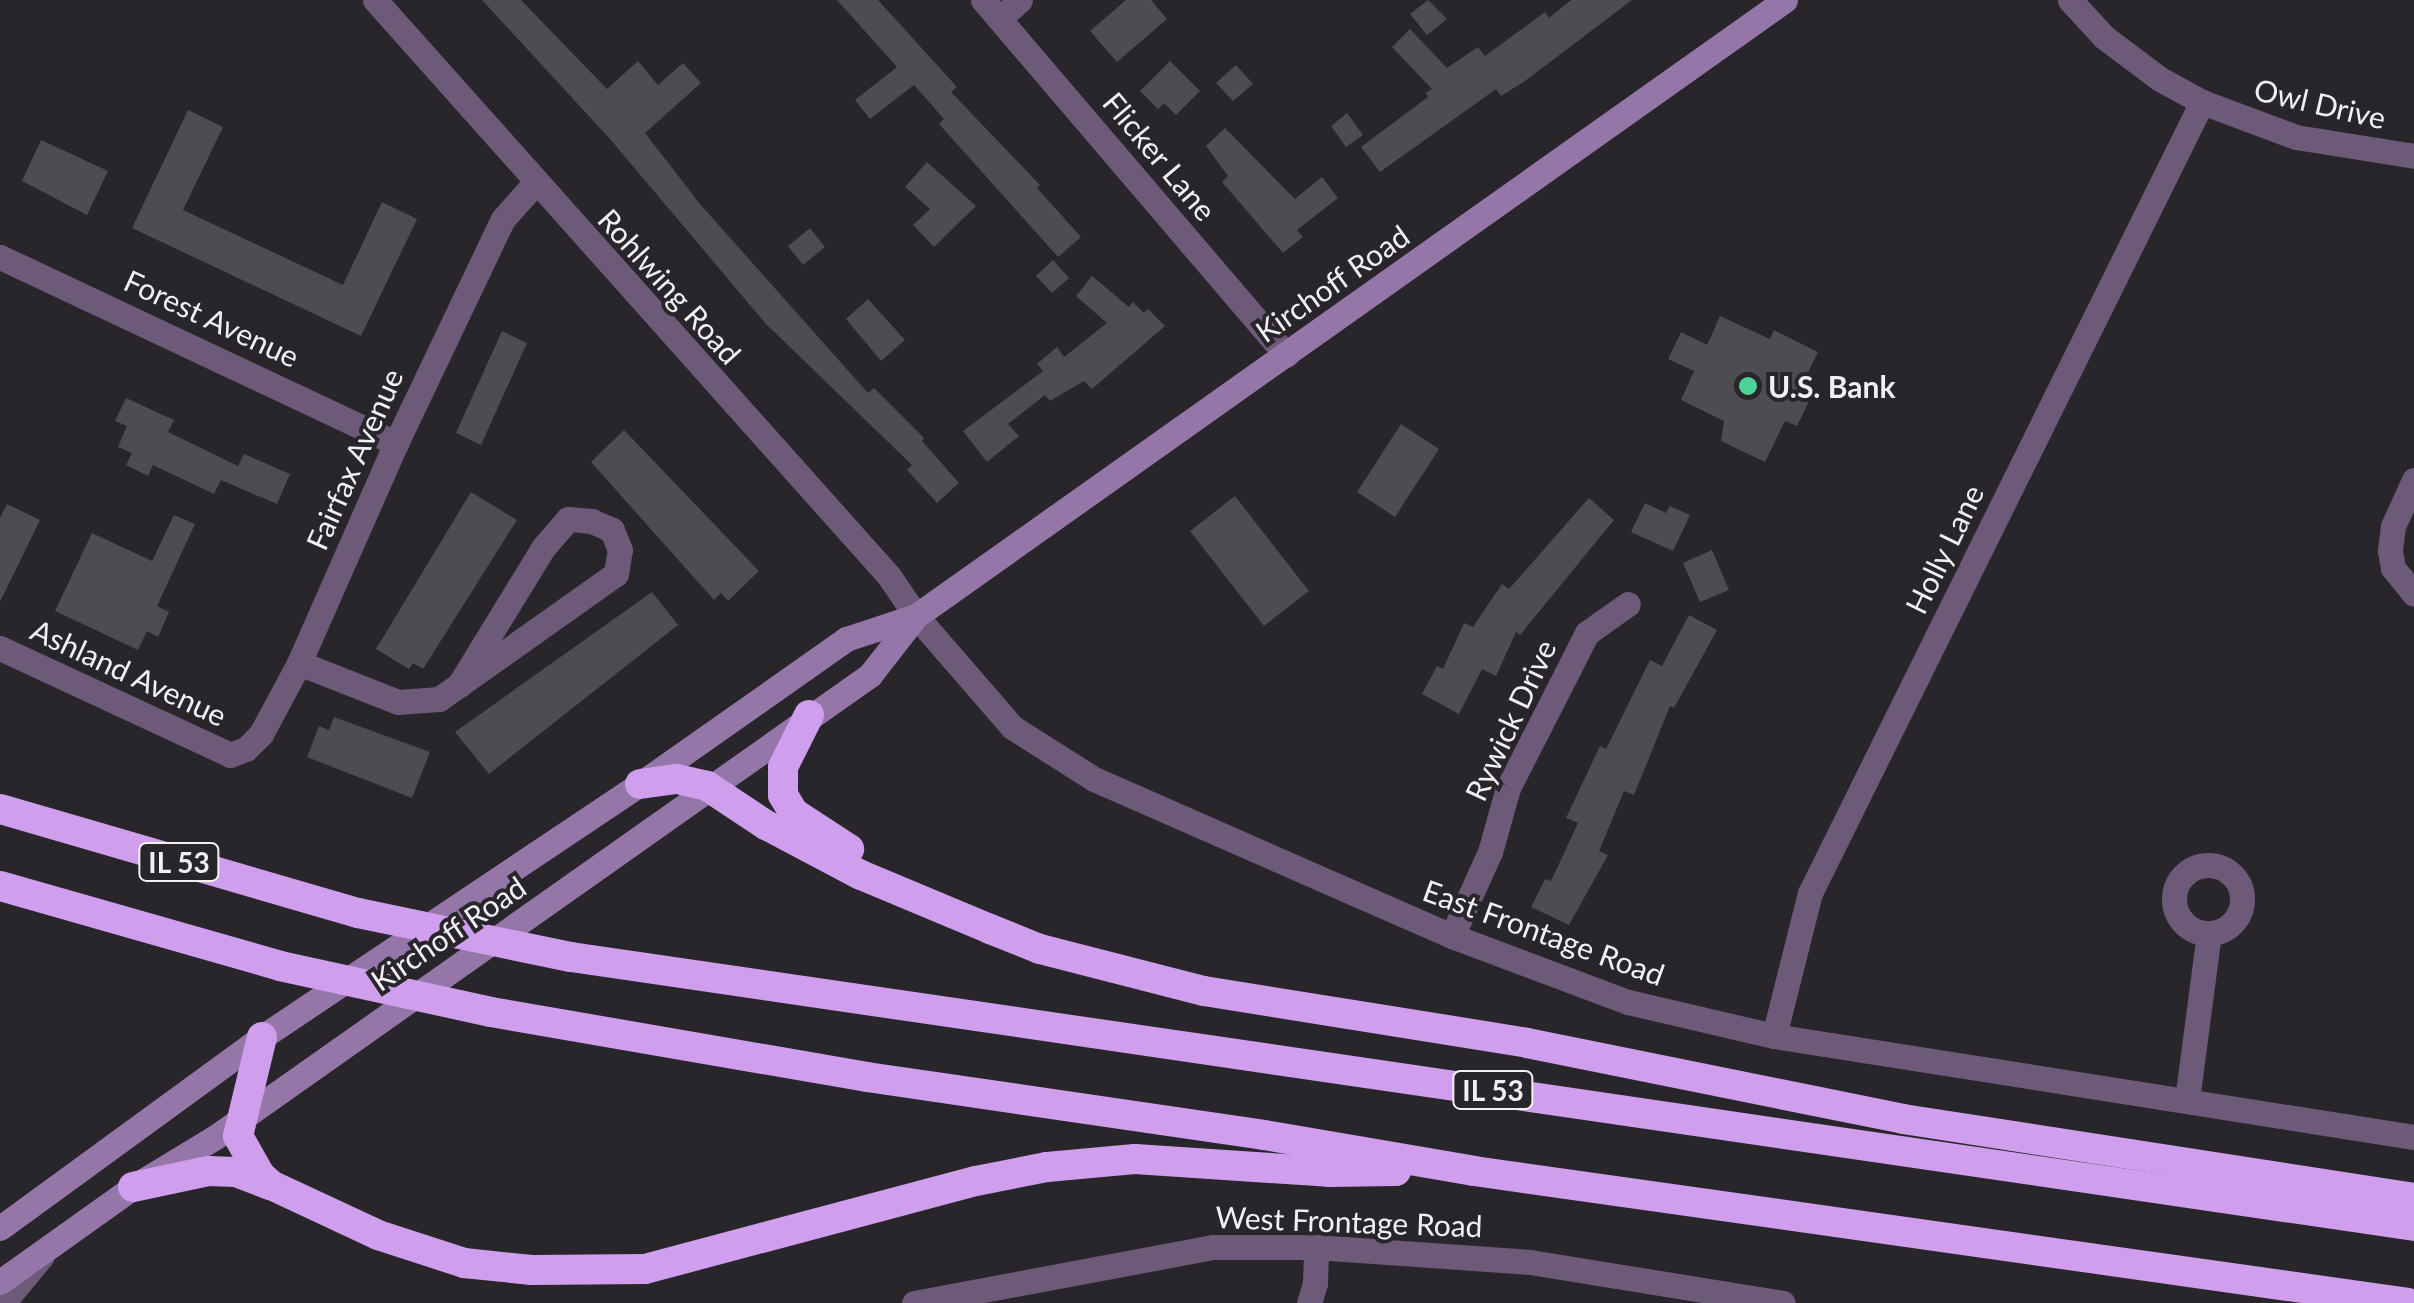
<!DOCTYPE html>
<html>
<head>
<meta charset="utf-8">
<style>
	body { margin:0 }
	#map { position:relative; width:2414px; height:1303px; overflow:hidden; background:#28252b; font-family:Lato,sans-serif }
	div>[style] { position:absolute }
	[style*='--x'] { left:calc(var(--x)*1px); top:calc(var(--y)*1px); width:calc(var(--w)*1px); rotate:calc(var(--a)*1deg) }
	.building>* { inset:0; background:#4e4b51 }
	.minor>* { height:25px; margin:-12.5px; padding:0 12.5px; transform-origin:12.5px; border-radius:12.5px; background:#6d5a79 }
	.minor>.ring { margin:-12.5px; padding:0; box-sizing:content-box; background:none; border:25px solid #6d5a79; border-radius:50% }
	.tertiary>* { height:25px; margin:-12.5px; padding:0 12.5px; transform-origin:12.5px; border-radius:12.5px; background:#6d5a79 }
	.secondary>* { height:25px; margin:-12.5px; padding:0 12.5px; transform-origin:12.5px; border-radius:12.5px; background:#9476a8 }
	.motorway>* { height:30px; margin:-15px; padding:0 15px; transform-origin:15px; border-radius:15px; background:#cf9fed }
	.motorway-bridge>* { height:30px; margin:-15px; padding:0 15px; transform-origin:15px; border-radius:15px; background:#cf9fed }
	.dots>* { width:28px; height:28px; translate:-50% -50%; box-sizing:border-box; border:5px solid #28252b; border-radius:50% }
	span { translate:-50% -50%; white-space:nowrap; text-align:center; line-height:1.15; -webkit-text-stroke:8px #28252b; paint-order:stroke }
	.shield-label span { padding:2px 8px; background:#28252b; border:2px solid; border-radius:8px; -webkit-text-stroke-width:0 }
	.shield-label { font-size:28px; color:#f2f0f3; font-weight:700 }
	.street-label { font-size:30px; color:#f2f0f3 }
	.poi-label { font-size:30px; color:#f2f0f3; font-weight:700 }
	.left { translate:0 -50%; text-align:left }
</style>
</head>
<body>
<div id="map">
	<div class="building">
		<i style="clip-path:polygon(482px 0,521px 0,607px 89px,638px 61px,658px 85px,683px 63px,701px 83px,645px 133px,700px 204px,868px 393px,874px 388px,924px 438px,922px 441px,959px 483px,937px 503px,907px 470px,912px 465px,766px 324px,610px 139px)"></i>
		<i style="clip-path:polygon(837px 0,878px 0,957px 87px,951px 92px,1040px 185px,1037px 188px,1081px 237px,1058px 257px,939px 124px,944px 119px,914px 85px,870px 119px,855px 100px,897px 67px)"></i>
		<i style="clip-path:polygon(1126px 0,1151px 0,1167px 19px,1117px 62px,1090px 31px)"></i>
		<i style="clip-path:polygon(1428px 0,1447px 19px,1427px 35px,1410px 14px)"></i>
		<i style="clip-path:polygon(1571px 0,1632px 0,1525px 81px,1501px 96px,1496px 89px,1380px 172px,1361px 147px,1428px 97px,1426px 93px,1432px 89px,1392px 47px,1410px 29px,1447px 68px,1478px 47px,1485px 56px,1545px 12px,1549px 18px)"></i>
		<i style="clip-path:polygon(1170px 61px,1200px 91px,1176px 115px,1164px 103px,1158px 109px,1140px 91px)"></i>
		<i style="clip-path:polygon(1236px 65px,1253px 84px,1233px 101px,1216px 83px)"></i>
		<i style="clip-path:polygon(188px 110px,223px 127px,183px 210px,343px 285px,382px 202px,417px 219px,361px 336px,132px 228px)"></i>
		<i style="clip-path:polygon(1347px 113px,1363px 135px,1346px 147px,1331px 126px)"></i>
		<i style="clip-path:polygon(1225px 128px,1295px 199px,1322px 177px,1338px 198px,1297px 230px,1303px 237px,1283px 253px,1222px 182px,1228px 176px,1206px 146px)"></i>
		<i style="clip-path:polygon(41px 140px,108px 171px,87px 215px,22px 181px)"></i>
		<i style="clip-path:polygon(927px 162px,976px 206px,934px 247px,913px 225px,930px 209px,905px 187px)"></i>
		<i style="clip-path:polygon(810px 228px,825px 247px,803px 265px,788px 246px)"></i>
		<i style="clip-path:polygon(1053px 260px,1069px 278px,1052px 293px,1036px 276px)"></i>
		<i style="clip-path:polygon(1092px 276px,1129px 307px,1133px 302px,1144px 313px,1148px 309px,1165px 326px,1092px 389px,1084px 381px,1050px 401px,1045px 395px,1008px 424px,1019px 436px,987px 462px,963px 431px,1043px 371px,1037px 364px,1057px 347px,1064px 357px,1107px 323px,1076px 296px)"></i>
		<i style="clip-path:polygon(868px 299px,905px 340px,881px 361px,846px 319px)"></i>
		<i style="clip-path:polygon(1720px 316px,1770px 339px,1774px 330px,1818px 352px,1803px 383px,1815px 389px,1797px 426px,1785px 421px,1765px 462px,1721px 441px,1724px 421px,1681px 400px,1694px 371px,1668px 359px,1681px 332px,1707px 345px)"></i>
		<i style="clip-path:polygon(502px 331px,527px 343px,481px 445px,456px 433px)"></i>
		<i style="clip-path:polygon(126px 398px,174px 420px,168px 432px,238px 466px,244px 454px,290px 474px,277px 504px,221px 480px,214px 494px,153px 465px,148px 476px,126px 465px,132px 453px,118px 447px,127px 426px,115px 421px)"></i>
		<i style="clip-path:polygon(1401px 424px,1439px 449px,1395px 517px,1357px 492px)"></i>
		<i style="clip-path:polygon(624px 430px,759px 571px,728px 601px,721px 593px,714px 600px,591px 462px)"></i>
		<i style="clip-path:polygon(471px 492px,517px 520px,423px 669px,413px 663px,409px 669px,376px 649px)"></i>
		<i style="clip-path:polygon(1235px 496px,1309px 591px,1264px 626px,1190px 531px)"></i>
		<i style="clip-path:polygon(1589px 498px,1614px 520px,1520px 635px,1516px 632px,1496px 676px,1482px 669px,1459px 714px,1422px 694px,1437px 666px,1443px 669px,1464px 623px,1473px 627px,1502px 584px,1509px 589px)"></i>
		<i style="clip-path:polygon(1645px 503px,1666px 513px,1670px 506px,1690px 515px,1673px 551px,1631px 532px)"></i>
		<i style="clip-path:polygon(7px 504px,40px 520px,0 602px,0 518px)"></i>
		<i style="clip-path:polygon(174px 515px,195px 524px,157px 606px,169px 612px,158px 637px,147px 631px,138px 650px,55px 611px,92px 533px,152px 561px)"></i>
		<i style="clip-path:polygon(1712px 550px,1729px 590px,1700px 602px,1683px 563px)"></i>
		<i style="clip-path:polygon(652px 592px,678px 625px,489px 774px,455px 732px)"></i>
		<i style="clip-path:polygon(1689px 615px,1717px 630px,1674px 708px,1670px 706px,1634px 795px,1624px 791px,1599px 851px,1608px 855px,1569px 925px,1531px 907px,1545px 879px,1551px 881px,1578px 823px,1566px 818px,1600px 746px,1606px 749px,1650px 660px,1662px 666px)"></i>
		<i style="clip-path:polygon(334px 717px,430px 752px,412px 798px,307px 757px,319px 726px,329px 730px)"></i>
	</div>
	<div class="minor">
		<i style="--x:983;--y:0;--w:467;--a:49.5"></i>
		<i style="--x:2070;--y:0;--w:50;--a:47.4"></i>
		<i style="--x:2104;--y:37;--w:70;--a:36.9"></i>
		<i style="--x:2160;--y:79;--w:48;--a:28.7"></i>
		<i style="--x:2202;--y:102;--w:100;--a:20.4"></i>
		<i style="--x:2296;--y:137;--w:120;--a:9.1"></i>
		<i style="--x:999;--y:19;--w:28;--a:-42"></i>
		<i style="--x:0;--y:257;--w:438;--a:25.2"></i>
		<i style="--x:2414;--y:480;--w:51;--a:114.5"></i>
		<i style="--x:2393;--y:526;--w:25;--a:97"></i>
		<i style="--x:2390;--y:551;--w:17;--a:80"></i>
		<i style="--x:2393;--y:568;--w:33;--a:51"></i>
		<i style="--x:0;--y:648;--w:254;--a:24.9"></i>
		<i style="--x:230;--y:755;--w:17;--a:-21"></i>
		<i style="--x:246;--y:749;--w:21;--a:-45"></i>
		<i style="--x:261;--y:734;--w:81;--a:-61.8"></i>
		<i style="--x:299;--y:663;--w:240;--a:-66.2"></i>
		<i style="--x:396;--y:443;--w:248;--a:-64.5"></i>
		<i style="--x:503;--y:219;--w:48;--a:-48.4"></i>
		<i style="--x:299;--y:663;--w:106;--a:21.5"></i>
		<i style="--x:398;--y:702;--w:41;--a:-4.2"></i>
		<i style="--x:439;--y:699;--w:24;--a:-35"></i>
		<i style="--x:459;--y:685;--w:192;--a:-35.3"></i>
		<i style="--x:616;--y:574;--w:24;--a:-81"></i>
		<i style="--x:620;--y:550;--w:22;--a:-112"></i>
		<i style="--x:612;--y:530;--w:22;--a:-156"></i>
		<i style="--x:592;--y:521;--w:24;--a:-175"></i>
		<i style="--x:568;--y:519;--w:38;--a:131"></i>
		<i style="--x:543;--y:548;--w:161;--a:121.5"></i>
		<i class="ring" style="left:2174px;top:865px;width:43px;height:43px"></i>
		<i style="--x:1452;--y:936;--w:92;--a:-65.7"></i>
		<i style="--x:1490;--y:852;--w:66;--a:-74.3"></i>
		<i style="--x:1508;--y:788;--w:174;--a:-63"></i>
		<i style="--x:1587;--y:633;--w:50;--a:-35.3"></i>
		<i style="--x:1774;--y:1036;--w:147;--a:-75.9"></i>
		<i style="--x:1810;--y:893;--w:883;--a:-63.64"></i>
		<i style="--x:2187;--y:1100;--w:168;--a:-82.5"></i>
		<i style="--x:1309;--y:1303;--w:21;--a:-73"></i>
		<i style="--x:1315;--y:1283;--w:36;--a:-88"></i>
	</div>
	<div class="tertiary">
		<i style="--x:375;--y:0;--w:772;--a:48.26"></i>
		<i style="--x:889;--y:576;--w:48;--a:56"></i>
		<i style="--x:916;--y:616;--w:147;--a:49.1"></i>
		<i style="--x:1012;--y:727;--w:97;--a:32.4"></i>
		<i style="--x:1094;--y:779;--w:391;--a:23.7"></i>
		<i style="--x:1452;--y:936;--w:188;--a:20.6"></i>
		<i style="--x:1628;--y:1002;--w:150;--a:13.1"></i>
		<i style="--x:1774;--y:1036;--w:648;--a:8.97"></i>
		<i style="--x:3;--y:1303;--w:60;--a:-50.4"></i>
		<i style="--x:914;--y:1303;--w:304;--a:-10.6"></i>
		<i style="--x:1213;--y:1247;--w:103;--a:0"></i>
		<i style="--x:1316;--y:1247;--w:215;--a:4"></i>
		<i style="--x:1530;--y:1262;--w:256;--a:9.2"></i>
	</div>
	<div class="secondary">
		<i style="--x:0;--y:1228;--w:324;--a:-36.1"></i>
		<i style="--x:262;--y:1037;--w:455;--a:-33.8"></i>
		<i style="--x:640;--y:784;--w:252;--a:-35.1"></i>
		<i style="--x:846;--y:639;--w:74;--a:-18.2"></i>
		<i style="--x:0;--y:1282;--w:163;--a:-35.5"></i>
		<i style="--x:133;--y:1187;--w:95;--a:-31.2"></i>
		<i style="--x:214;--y:1138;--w:803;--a:-35.21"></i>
		<i style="--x:870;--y:675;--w:75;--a:-52.1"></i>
		<i style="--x:916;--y:616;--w:1065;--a:-35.33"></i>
	</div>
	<div class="motorway">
		<i style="--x:809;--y:715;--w:58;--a:116.6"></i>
		<i style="--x:783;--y:767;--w:28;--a:90"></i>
		<i style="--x:783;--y:795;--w:21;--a:59"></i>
		<i style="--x:794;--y:813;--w:66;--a:33.2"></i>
		<i style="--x:640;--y:784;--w:37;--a:-8"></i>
		<i style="--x:677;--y:779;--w:31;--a:13"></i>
		<i style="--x:707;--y:786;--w:71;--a:33.5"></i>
		<i style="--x:766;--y:825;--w:107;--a:27.8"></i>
		<i style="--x:861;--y:875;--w:140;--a:22.7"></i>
		<i style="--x:990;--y:929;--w:54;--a:21.8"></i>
		<i style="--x:1040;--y:949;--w:169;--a:14.4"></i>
		<i style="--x:1204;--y:991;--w:327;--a:9.1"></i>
		<i style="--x:1527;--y:1043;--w:384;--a:11.4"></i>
		<i style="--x:1903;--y:1119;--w:517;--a:8.79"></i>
		<i style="--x:0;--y:809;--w:373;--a:16.2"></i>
		<i style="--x:0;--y:886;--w:291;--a:15.9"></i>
		<i style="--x:571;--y:957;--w:1863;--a:8.3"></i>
		<i style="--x:491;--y:1012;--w:382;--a:9.8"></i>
		<i style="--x:867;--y:1077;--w:401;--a:8.3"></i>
		<i style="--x:1264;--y:1135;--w:213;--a:9.7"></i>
		<i style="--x:1474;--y:1171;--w:943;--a:8.04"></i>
		<i style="--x:262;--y:1037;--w:102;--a:103.6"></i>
		<i style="--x:238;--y:1136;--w:45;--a:60.6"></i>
		<i style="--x:260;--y:1175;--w:15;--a:42"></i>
		<i style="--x:271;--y:1185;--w:118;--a:25"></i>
		<i style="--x:378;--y:1235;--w:90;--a:18"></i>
		<i style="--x:464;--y:1263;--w:68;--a:5.9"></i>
		<i style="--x:532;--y:1270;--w:113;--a:-0.5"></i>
		<i style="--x:645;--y:1269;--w:342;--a:-14.9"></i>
		<i style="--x:976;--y:1181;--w:72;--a:-11.2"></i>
		<i style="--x:1047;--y:1167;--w:88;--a:-5.2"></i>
		<i style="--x:1135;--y:1159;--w:194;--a:3.8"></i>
		<i style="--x:1329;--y:1172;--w:67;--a:-0.9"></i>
		<i style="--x:133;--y:1187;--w:77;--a:-12"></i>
		<i style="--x:208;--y:1171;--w:28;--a:2"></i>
		<i style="--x:236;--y:1172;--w:36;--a:21"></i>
	</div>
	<div class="motorway-bridge">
		<i style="--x:358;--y:913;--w:217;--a:11.7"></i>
		<i style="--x:280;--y:966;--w:216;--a:12.3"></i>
	</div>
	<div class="dots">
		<i style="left:1748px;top:386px;background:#4dd39a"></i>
	</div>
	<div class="shield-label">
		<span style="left:179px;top:862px">IL 53</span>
		<span style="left:1493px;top:1090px">IL 53</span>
	</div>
	<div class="street-label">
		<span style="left:2320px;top:103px;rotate:13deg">Owl Drive</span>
		<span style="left:1160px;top:156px;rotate:50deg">Flicker Lane</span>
		<span style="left:1332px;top:283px;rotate:-35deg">Kirchoff Road</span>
		<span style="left:670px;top:286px;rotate:48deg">Rohlwing Road</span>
		<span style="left:212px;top:318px;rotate:25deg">Forest Avenue</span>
		<span style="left:354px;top:459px;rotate:-66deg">Fairfax Avenue</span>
		<span style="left:1944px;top:549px;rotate:-64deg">Holly Lane</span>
		<span style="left:129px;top:672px;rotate:25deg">Ashland Avenue</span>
		<span style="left:1510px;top:720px;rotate:-65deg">Rywick Drive</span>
		<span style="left:1544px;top:932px;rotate:20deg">East Frontage Road</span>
		<span style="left:448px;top:933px;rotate:-34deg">Kirchoff Road</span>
		<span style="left:1349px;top:1221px;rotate:2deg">West Frontage Road</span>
	</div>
	<div class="poi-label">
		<span class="left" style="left:1768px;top:386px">U.S. Bank</span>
	</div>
</div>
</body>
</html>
